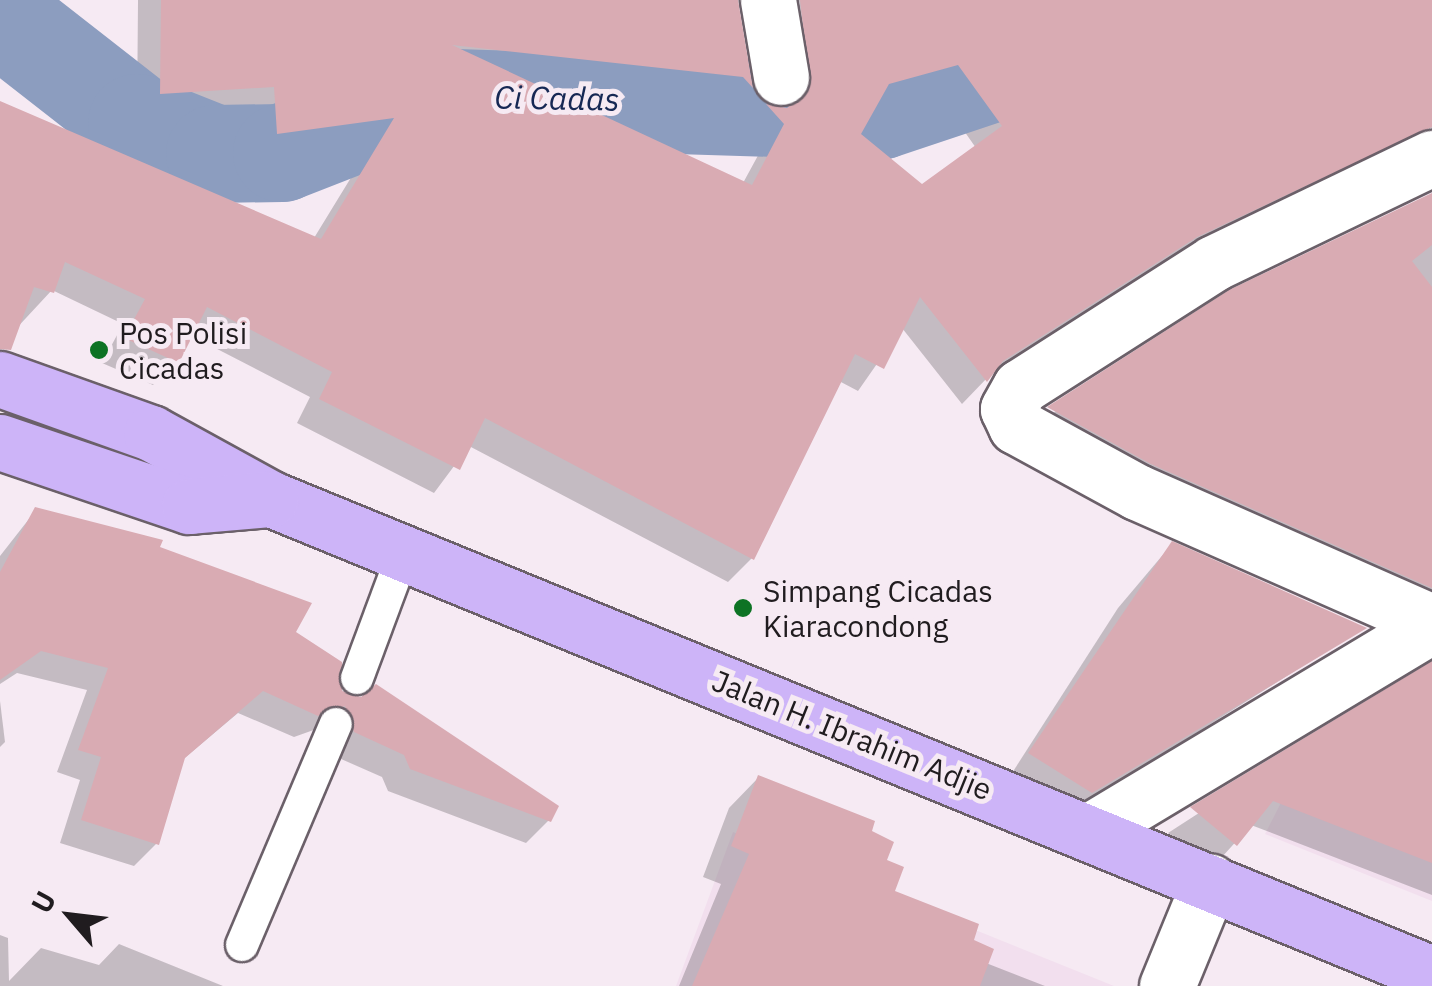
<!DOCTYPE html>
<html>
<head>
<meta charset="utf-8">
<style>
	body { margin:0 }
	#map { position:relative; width:1432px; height:986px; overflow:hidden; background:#f6eaf3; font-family:"IBM Plex Sans",sans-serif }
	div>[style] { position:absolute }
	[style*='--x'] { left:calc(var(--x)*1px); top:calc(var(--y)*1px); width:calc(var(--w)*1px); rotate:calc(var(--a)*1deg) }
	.built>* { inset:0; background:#f2dfee }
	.shadow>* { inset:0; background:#0003 }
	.river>* { height:98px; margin:-49px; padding:0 49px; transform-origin:49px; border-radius:49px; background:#8c9dbf }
	.building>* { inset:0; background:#d9abb3 }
	.roads { filter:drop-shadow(2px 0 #6b6069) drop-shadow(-2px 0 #6b6069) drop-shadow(0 2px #6b6069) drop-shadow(0 -2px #6b6069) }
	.lane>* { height:32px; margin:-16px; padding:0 16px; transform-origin:16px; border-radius:16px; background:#fff }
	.street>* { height:55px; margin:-27.5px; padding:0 27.5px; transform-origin:27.5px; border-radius:27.5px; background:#fff }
	.primary>* { height:55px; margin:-27.5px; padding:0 27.5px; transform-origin:27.5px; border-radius:27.5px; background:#cdb4f8 }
	.dots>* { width:28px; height:28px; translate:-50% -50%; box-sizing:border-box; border:5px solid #f6eaf3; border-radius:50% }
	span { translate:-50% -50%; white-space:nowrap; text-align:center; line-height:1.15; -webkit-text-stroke:10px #f6eaf3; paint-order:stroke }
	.poi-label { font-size:30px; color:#201c1f }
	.left { translate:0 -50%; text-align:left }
	.street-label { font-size:30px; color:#201c1f }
	.water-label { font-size:32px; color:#162854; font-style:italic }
	.north { position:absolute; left:20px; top:866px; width:100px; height:100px; -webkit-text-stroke:8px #f6eaf3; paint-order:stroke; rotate:298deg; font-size:28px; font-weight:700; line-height:40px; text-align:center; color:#201c1f }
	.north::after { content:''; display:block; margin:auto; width:35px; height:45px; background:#201c1f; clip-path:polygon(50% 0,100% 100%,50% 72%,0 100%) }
</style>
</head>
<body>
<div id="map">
	<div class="built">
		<i style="clip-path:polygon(1432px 656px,1432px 901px,1265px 834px,1330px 706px)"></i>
		<i style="clip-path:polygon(733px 832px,1114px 986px,676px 986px)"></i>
	</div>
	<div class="shadow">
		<i style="clip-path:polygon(evenodd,138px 0,737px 0,750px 87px,727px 110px,719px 100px,520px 78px,743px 183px,761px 150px,744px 129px,767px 106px,787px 110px,776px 19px,760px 0,1432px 0,1432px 165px,1171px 260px,988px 377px,962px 404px,902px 328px,858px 391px,839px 381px,752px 558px,728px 582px,469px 446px,434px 493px,297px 423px,310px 397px,190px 335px,153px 385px,102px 363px,123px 324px,52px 290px,0 346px,0 104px,314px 238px,374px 140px,253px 157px,251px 110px,137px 117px,138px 0,934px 88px,976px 148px,922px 187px,858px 134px,875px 104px,934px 88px)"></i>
		<i style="clip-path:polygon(1432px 195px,1432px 632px,1025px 432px,1230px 293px)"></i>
		<i style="clip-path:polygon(36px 510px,157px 548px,293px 633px,340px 693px,549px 820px,526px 843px,388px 791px,382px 777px,332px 755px,322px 727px,294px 737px,238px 713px,181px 761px,157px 843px,134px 866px,60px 843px,80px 780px,57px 772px,87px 690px,17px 673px,0 684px,0 556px)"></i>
		<i style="clip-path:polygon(1172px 544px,1363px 628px,1072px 811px,1012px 773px,1118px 608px)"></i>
		<i style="clip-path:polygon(1432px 662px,1432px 895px,1251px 825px,1212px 868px,1168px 833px)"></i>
		<i style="clip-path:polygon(0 701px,5px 742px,0 747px)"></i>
		<i style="clip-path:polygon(759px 777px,869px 832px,892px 893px,971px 941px,986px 963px,1045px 986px,679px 986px,721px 884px,703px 877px,729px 808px)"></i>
		<i style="clip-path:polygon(0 935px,8px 938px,9px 981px,41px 948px,99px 965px,119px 944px,223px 986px,0 986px)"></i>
	</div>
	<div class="river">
		<i style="--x:0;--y:16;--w:174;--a:38"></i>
		<i style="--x:137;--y:123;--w:84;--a:21.7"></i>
		<i style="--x:215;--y:154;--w:67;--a:-0.9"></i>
		<i style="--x:282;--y:153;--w:154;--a:-21.4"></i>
		<i style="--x:425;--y:97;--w:454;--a:1.8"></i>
		<i style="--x:879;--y:111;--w:186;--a:-18.5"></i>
		<i style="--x:1055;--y:52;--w:104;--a:-30"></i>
	</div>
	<div class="building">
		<i style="clip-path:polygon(evenodd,161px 0,738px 0,753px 88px,743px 77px,452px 45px,752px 185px,784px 124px,766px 104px,787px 108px,810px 87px,800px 0,1432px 0,1432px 127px,1197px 237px,1003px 361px,987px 382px,920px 297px,884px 369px,855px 354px,754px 560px,485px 418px,460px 470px,319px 399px,332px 372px,207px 307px,179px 363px,124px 338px,145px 299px,65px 262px,54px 293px,34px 287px,11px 350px,0 349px,0 101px,321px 239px,394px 118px,277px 134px,274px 87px,160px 94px,161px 0,958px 65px,1002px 126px,922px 184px,861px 134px,889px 84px,958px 65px)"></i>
		<i style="clip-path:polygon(1432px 193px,1432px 245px,1412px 261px,1432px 287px,1432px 588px,1151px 464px,1047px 407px,1229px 290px)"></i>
		<i style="clip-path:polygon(35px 507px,163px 540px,160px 547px,312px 603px,296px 632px,342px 662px,342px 691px,361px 697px,376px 684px,559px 806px,551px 822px,410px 769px,404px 755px,354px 732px,345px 706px,318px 716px,263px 691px,185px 758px,159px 845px,81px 820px,101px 757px,78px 750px,108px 668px,41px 651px,0 680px,0 572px)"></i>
		<i style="clip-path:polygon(1172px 541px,1367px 628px,1092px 793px,1028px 753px)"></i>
		<i style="clip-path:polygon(1432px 661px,1432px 863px,1273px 801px,1237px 846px,1190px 807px)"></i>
		<i style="clip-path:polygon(758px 775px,875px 821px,872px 831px,894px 842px,887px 860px,904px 867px,895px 891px,979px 924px,974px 940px,994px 949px,980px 986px,692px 986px,749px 854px,731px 846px)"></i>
	</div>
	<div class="roads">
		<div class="lane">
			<i style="--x:357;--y:678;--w:138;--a:-69.6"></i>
			<i style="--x:242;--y:945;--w:240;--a:-67"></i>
		</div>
		<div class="street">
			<i style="--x:768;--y:0;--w:78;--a:80.4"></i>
			<i style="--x:1432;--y:158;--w:242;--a:154.3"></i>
			<i style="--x:1214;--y:263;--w:230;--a:147.4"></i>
			<i style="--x:1020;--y:387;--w:25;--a:119"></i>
			<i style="--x:1008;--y:409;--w:19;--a:65"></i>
			<i style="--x:1016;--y:426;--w:138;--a:28.6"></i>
			<i style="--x:1137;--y:492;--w:322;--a:23.8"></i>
			<i style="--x:1088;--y:832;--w:401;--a:-31"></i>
			<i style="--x:1167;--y:986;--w:113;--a:-67.7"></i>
		</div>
		<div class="primary">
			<i style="--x:0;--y:379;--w:160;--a:19.7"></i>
			<i style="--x:151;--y:433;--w:137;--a:28.8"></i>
			<i style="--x:271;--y:499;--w:1254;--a:22.25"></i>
			<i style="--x:0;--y:442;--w:200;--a:18.7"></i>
			<i style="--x:189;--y:506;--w:82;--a:-4.9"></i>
		</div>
	</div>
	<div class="dots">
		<i style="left:99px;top:350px;background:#0d7324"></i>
		<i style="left:743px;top:608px;background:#0d7324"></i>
	</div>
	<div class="poi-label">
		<span class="left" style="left:119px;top:350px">Pos Polisi<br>Cicadas</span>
		<span class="left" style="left:763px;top:608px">Simpang Cicadas<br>Kiaracondong</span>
	</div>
	<div class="street-label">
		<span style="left:852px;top:735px;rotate:22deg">Jalan H. Ibrahim Adjie</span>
	</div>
	<div class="water-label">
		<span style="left:557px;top:98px;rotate:1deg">Ci Cadas</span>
	</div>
	<div class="north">U</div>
</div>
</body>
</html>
